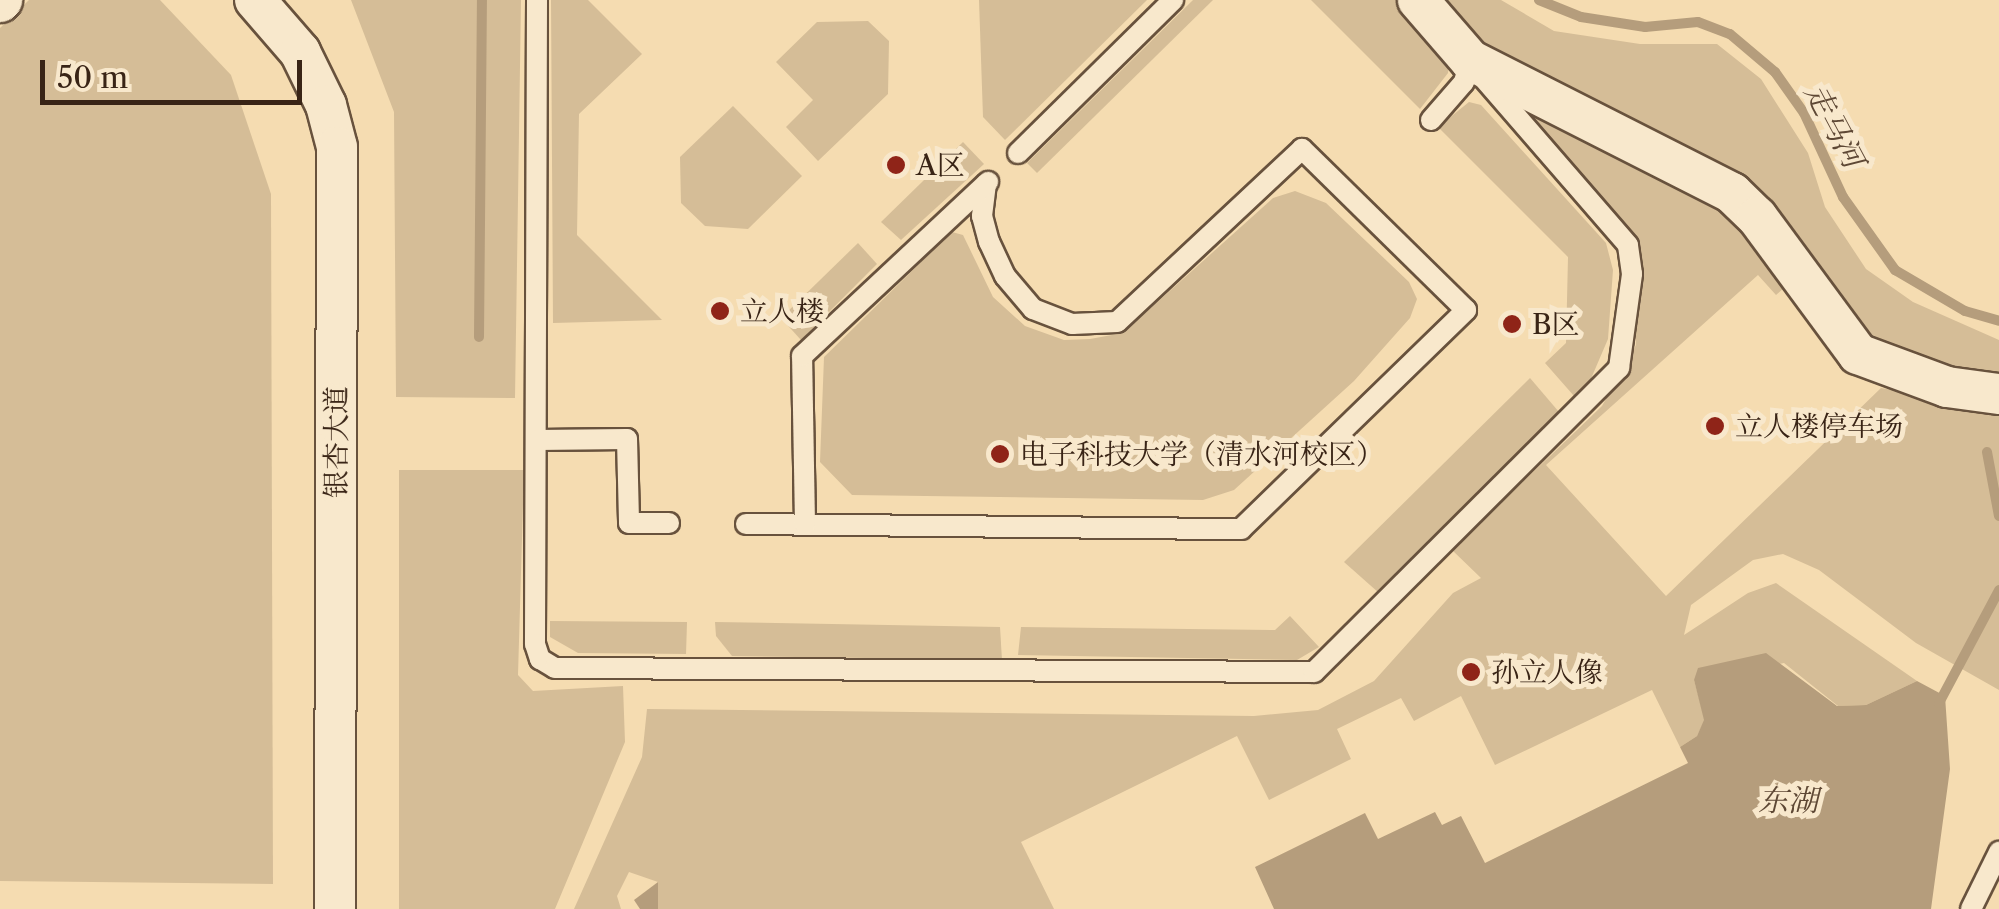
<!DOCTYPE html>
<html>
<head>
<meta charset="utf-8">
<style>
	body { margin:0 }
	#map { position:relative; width:1999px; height:909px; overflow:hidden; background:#f5dcb1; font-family:"Libre Caslon Text","Noto Serif SC",serif }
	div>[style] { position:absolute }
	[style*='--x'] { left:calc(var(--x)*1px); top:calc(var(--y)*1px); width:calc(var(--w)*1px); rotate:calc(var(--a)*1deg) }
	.green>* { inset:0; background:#d5bd97 }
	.water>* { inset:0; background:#b59d7c }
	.stream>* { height:10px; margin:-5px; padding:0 5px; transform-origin:5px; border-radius:5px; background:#b59d7c }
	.roads { filter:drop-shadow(2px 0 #68523d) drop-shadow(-2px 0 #68523d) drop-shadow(0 2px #68523d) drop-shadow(0 -2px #68523d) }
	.service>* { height:20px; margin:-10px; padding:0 10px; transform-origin:10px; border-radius:10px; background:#f8e8cc }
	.minor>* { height:40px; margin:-20px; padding:0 20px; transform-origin:20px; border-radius:20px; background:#f8e8cc }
	.dots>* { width:28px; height:28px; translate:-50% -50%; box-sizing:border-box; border:5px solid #f8e8cc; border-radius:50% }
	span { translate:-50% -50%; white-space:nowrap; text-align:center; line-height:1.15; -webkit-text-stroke:10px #f8e8cc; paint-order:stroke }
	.poi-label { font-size:28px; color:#392416 }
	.left { translate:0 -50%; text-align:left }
	.street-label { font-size:28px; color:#392416 }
	.water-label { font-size:30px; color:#5e4835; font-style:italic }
	.scale { position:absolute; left:40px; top:60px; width:262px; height:45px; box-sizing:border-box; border:5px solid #392416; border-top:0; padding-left:12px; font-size:30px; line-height:35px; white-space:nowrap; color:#392416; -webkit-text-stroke:8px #f8e8cc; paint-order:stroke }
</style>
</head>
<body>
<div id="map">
	<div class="green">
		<i style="clip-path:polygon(29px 0,160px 0,231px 75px,271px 194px,273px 884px,0 881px,0 28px)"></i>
		<i style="clip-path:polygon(351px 0,521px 0,515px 398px,396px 397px,394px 112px)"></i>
		<i style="clip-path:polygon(551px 0,588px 0,642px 54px,579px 114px,577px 235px,662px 320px,553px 323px)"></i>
		<i style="clip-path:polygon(979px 0,1147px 0,1005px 140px,983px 117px)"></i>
		<i style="clip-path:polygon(1193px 0,1213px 0,1037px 173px,1027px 163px)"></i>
		<i style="clip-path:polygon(1311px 0,1398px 0,1449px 61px,1448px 73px,1420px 109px)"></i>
		<i style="clip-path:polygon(1430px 0,1501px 0,1554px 31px,1640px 44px,1717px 44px,1761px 79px,1808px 153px,1825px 207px,1866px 269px,1913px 302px,1999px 340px,1999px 378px,1959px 372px,1865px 338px,1793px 241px,1497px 58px)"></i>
		<i style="clip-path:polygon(868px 21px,889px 41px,888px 94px,818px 161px,786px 127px,813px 100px,776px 62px,817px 22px)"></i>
		<i style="clip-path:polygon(1518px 100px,1709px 196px,1792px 281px,1776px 295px,1758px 275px,1546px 465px,1666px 596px,1881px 388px,1999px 408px,1999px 690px,1916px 643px,1819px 570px,1783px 554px,1753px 560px,1691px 605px,1684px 635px,1748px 593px,1776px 583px,1917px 681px,1866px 705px,1838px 706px,1784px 663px,1694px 680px,1705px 720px,1697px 736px,1680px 747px,1652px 690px,1495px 765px,1461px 696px,1414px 721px,1401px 698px,1337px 729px,1351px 759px,1269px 800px,1237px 736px,1021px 842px,1054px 909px,658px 909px,658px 882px,629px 872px,617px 896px,621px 909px,574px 909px,642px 757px,647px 709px,1254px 716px,1318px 710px,1374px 681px,1453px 593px,1481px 578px,1452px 550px,1602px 406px,1636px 345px,1633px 236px)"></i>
		<i style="clip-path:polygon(1469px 102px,1481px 105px,1606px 243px,1613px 270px,1608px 339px,1587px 388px,1574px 396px,1545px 363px,1566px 343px,1568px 257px,1438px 127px)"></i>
		<i style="clip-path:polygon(733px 106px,802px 176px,748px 229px,705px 226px,681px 203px,680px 157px)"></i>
		<i style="clip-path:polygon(963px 142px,984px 164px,901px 240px,881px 222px)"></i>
		<i style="clip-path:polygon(1295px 191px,1326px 203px,1409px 282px,1417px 299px,1410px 318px,1354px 381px,1234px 490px,1203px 500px,852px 495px,820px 462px,824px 357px,952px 232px,963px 235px,993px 297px,1025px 326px,1064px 340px,1090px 339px,1123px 333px,1273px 198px)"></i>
		<i style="clip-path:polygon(858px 243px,877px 264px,801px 340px,781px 318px)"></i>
		<i style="clip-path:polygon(1530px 378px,1559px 412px,1379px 593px,1344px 562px)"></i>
		<i style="clip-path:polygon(399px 470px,524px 470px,518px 675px,533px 691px,623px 686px,625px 742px,555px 909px,399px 909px)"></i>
		<i style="clip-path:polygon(1290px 616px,1319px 647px,1297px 660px,1018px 655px,1021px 627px,1275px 630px)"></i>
		<i style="clip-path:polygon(550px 621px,687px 622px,686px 654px,578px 653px,550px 637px)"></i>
		<i style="clip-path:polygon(715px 622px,1000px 627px,1002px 660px,732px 656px,716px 636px)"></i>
	</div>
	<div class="water">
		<i style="clip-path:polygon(1766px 653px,1837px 706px,1866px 705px,1917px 681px,1945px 696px,1950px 769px,1931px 909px,1274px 909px,1255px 867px,1365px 813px,1378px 839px,1435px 812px,1442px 825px,1461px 816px,1485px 863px,1688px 763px,1680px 747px,1697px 736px,1704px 720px,1694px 680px,1698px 668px)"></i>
		<i style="clip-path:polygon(658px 882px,658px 909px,640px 909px,634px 900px)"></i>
	</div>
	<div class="stream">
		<i style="--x:1539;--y:0;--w:45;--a:22"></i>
		<i style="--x:1581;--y:17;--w:65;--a:8.9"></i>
		<i style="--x:1645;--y:27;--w:53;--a:-5.4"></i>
		<i style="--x:1698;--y:22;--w:34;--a:21"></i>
		<i style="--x:1730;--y:34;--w:59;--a:40.2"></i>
		<i style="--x:1775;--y:72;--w:50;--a:54.7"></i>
		<i style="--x:1804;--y:113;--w:93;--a:65.1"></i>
		<i style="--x:1843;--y:197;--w:90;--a:54.5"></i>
		<i style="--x:1895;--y:270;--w:81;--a:30.4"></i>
		<i style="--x:1965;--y:311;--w:35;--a:16"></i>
		<i style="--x:479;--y:337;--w:337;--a:-89.5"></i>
		<i style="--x:1987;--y:452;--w:65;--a:79.4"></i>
		<i style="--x:1939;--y:703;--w:128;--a:-62"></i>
	</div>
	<div class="roads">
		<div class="service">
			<i style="--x:537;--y:0;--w:644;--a:90.18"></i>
			<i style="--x:535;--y:644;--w:16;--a:72"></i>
			<i style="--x:540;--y:659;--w:17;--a:31"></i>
			<i style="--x:555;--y:668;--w:759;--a:0.3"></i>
			<i style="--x:1314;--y:672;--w:431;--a:-44.9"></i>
			<i style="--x:1619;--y:368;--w:95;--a:-82.1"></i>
			<i style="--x:1632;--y:274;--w:29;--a:-98"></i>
			<i style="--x:1628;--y:245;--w:225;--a:-130.9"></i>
			<i style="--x:1431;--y:120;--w:50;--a:-49"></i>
			<i style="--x:1464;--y:82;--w:23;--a:-75"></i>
			<i style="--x:1018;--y:153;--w:218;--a:-44.6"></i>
			<i style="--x:538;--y:440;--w:89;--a:-0.6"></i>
			<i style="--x:627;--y:439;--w:84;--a:88.6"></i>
			<i style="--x:629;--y:523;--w:40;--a:0"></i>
			<i style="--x:746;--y:524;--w:495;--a:0.6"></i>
			<i style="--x:1241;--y:529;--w:314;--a:-44.2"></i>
			<i style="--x:1466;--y:310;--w:230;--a:-135.5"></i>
			<i style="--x:1302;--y:149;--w:253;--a:136.9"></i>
			<i style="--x:1117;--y:322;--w:45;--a:177.5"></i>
			<i style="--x:1072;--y:324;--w:42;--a:-159"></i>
			<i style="--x:1033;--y:309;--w:43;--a:-130.3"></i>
			<i style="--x:1005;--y:276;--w:38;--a:-115"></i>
			<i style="--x:989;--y:242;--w:27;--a:-105"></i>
			<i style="--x:982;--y:216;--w:32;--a:-83"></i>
			<i style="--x:805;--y:524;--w:168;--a:-91"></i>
			<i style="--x:802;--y:356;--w:255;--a:-43.1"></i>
			<i style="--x:1971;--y:909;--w:64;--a:-63.8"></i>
		</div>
		<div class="minor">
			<i style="--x:255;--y:0;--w:69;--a:49.1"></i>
			<i style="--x:300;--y:52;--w:59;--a:63.9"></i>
			<i style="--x:326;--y:105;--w:43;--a:75.3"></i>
			<i style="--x:337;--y:147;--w:762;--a:90.15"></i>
			<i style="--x:1418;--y:0;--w:79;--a:49.1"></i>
			<i style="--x:1470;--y:60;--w:294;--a:26.9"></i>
			<i style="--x:1732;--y:193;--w:35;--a:44"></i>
			<i style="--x:1757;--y:217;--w:170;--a:53.6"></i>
			<i style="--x:1858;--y:354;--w:95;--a:20.3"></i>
			<i style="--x:1947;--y:387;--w:52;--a:7.7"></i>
			<i style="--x:0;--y:2;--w:3;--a:-45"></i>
		</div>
	</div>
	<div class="dots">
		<i style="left:896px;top:165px;background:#8f2418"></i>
		<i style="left:720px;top:311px;background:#8f2418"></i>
		<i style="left:1512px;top:324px;background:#8f2418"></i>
		<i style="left:1715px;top:426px;background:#8f2418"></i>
		<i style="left:1000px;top:454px;background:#8f2418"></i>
		<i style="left:1471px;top:672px;background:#8f2418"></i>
	</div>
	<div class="poi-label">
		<span class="left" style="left:916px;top:165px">A区</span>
		<span class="left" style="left:740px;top:311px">立人楼</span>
		<span class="left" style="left:1532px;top:324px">B区</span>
		<span class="left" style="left:1735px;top:426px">立人楼停车场</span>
		<span class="left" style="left:1020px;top:454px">电子科技大学（清水河校区）</span>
		<span class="left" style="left:1491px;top:672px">孙立人像</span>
	</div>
	<div class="street-label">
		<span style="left:336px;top:442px;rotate:-90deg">银杏大道</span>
	</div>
	<div class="water-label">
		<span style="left:1834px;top:126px;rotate:62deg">走马河</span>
		<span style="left:1788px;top:801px">东湖</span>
	</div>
	<div class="scale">50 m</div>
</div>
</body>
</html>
